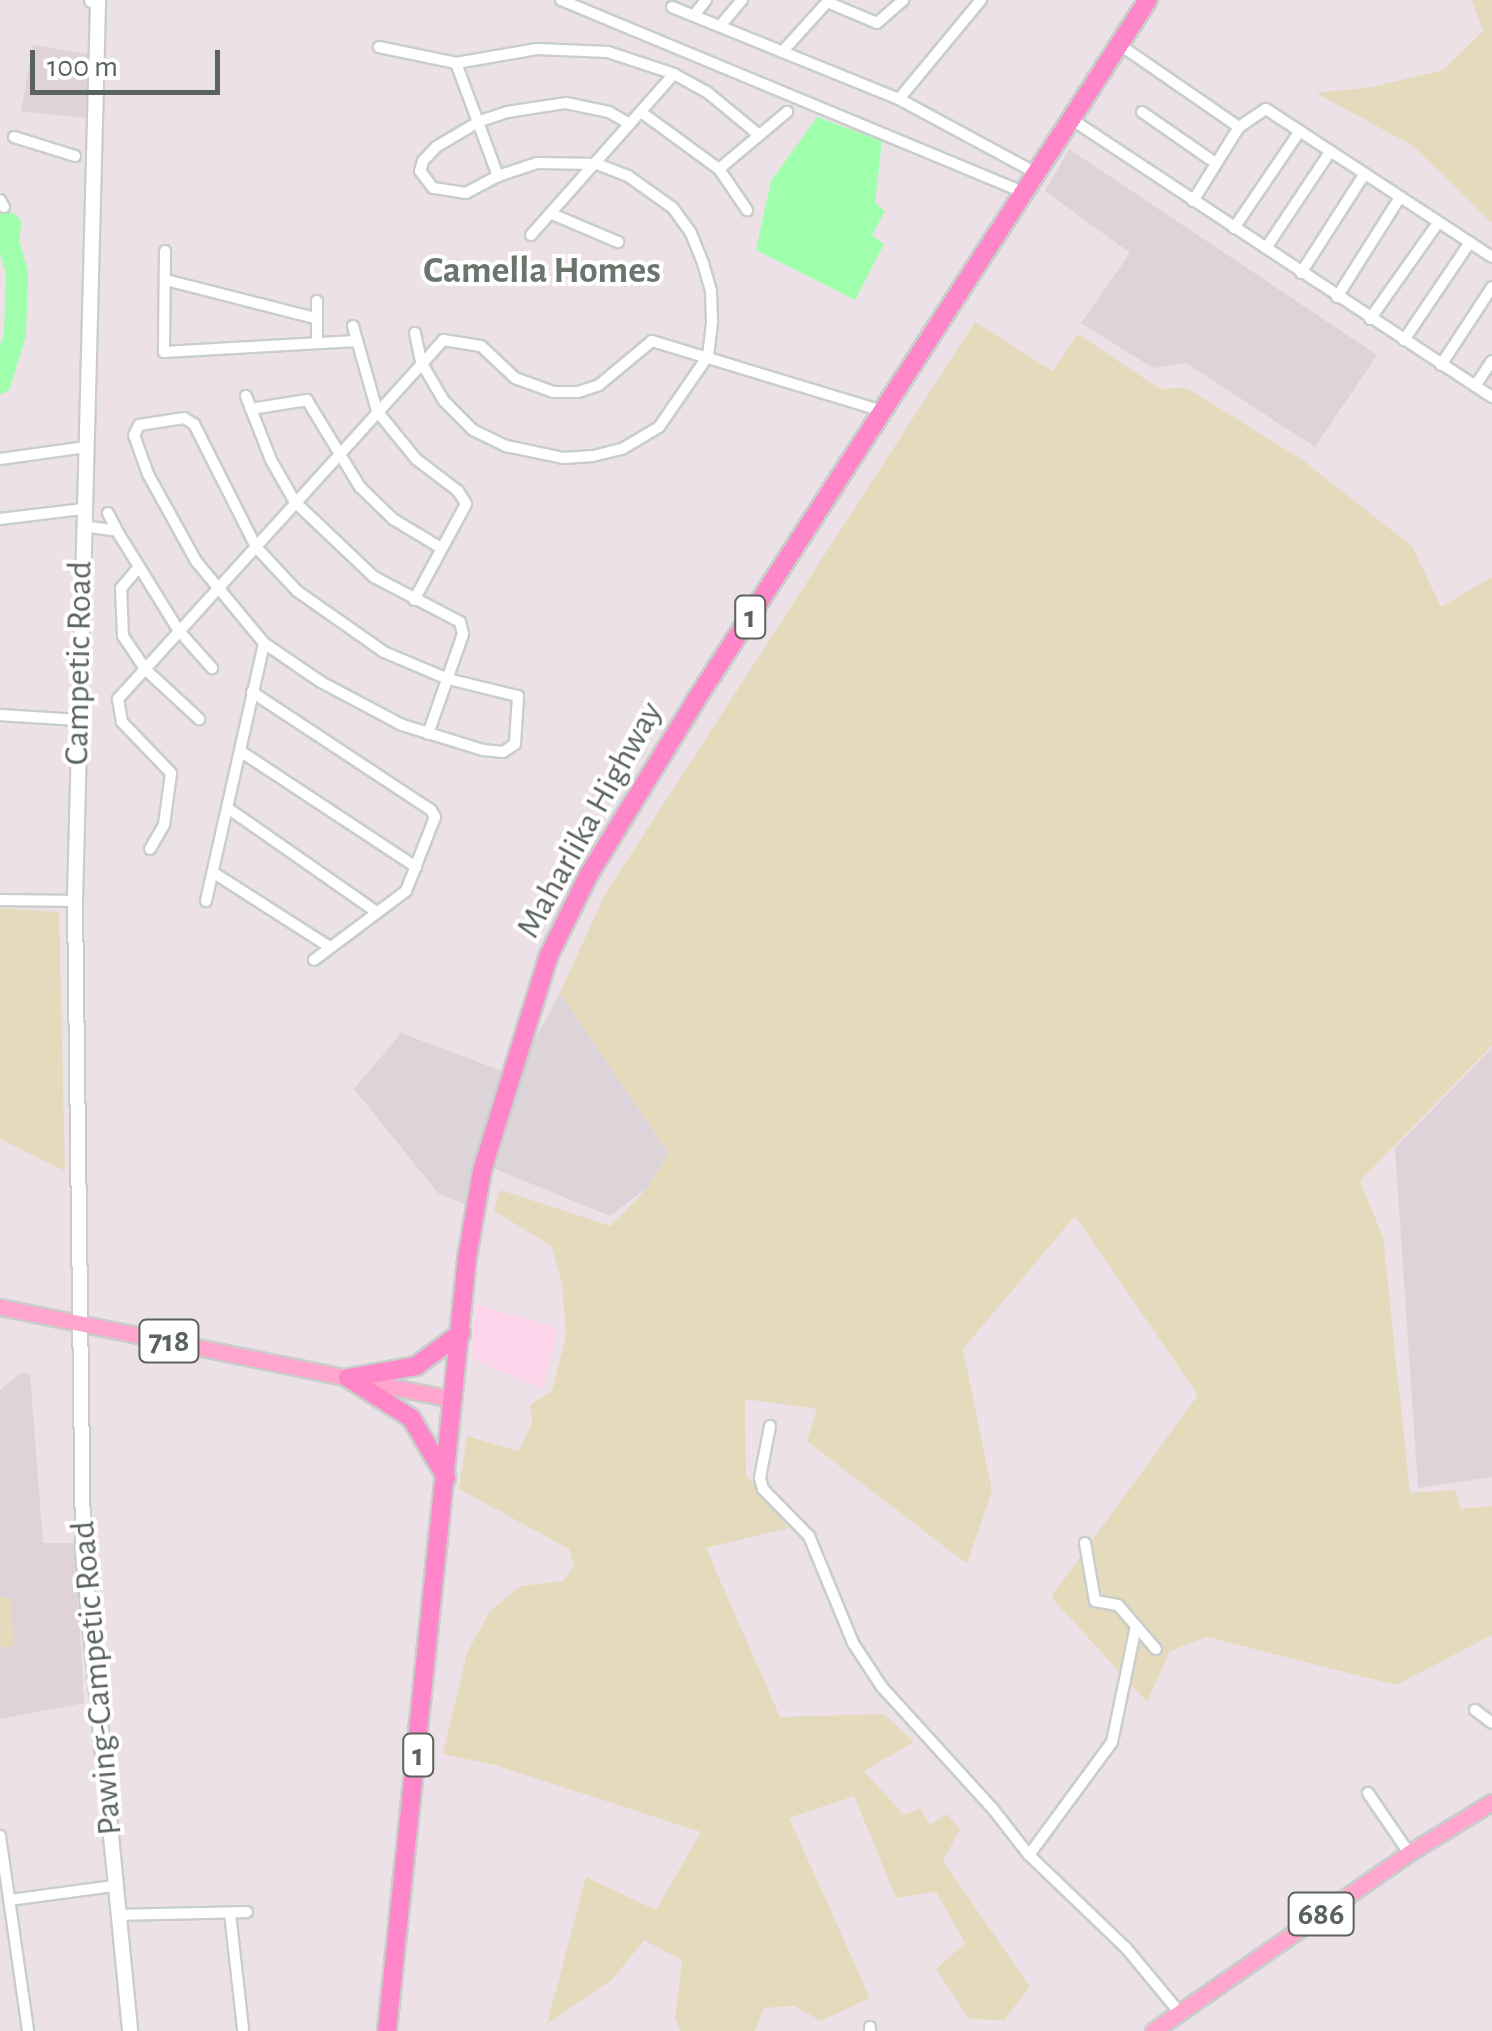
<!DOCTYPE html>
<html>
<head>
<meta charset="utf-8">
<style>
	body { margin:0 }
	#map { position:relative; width:1492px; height:2031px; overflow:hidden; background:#ede1e8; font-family:"Alegreya Sans",sans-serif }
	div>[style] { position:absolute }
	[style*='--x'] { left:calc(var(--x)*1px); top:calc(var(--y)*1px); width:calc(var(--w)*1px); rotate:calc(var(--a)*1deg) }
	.commercial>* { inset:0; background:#fed5eb }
	.industrial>* { inset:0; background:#dcd4d8 }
	.education>* { inset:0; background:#dfd2d9 }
	.green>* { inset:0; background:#e6dabd }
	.water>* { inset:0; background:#a0ffad }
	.river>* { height:22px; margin:-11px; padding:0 11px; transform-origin:11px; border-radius:11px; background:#a0ffad }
	.roads { filter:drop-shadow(2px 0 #c8cfcb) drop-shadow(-2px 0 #c8cfcb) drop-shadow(0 2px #c8cfcb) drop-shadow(0 -2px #c8cfcb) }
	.street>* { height:10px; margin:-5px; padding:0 5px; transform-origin:5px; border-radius:5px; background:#fff }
	.secondary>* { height:14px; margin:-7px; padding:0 7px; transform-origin:7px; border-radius:7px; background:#fff }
	.primary>* { height:15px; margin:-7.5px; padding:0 7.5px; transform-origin:7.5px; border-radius:7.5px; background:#ffa5ce }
	.highway>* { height:18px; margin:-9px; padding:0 9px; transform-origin:9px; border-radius:9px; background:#ff87c9 }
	span { translate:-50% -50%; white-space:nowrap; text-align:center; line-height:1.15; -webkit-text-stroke:8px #fff; paint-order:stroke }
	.shield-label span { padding:2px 8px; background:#fff; border:2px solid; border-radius:8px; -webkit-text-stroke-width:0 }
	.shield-label { font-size:32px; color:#5a635c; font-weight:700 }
	.street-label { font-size:35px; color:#5a635c }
	.neighbourhood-label { font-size:38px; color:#6b756d; font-weight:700 }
	.scale { position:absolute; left:30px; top:50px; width:190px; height:45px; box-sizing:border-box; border:5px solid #5a635c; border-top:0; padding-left:12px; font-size:30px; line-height:35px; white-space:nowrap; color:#5a635c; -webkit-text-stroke:8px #fff; paint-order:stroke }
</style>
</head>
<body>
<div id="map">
	<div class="commercial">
		<i style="clip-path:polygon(476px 1304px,558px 1329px,543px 1389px,471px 1358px)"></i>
	</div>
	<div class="industrial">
		<i style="clip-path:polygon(560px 993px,669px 1153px,648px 1187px,610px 1216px,493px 1168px,481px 1211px,438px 1193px,354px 1089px,401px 1033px,515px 1076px)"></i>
	</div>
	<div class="education">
		<i style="clip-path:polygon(33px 45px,89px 54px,86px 118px,21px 111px)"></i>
		<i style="clip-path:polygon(1069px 149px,1377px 355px,1315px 447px,1186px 363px,1153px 368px,1081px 323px,1130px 253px,1045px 191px)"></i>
		<i style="clip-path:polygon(1492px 1048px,1492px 1477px,1418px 1488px,1395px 1148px)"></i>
		<i style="clip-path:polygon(22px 1372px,30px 1374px,43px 1543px,75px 1543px,84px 1703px,0 1719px,0 1390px)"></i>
	</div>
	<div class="green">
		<i style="clip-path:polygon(1472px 0,1492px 0,1492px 223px,1413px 146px,1316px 93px,1372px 87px,1443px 70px,1483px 31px)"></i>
		<i style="clip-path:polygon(975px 322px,1052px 371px,1078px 334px,1160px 389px,1187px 388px,1301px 459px,1412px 546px,1441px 607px,1492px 577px,1492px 1046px,1360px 1181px,1383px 1237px,1410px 1493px,1456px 1490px,1460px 1509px,1492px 1506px,1492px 1635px,1396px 1685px,1207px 1637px,1170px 1651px,1147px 1702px,1051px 1597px,1198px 1395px,1075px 1216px,963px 1349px,992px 1491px,967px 1564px,807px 1441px,817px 1409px,745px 1399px,746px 1475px,788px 1528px,706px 1548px,780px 1717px,884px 1714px,914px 1742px,864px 1771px,904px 1815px,920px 1808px,930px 1825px,947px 1814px,960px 1829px,943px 1861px,1030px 1987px,1004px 2020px,969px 2019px,936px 1969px,965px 1943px,936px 1892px,896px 1898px,854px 1796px,789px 1818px,870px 1998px,821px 2021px,794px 2006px,764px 2008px,755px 2031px,681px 2031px,675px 2018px,682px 1960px,644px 1940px,613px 1979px,547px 2024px,586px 1877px,656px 1910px,701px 1832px,495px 1765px,443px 1754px,467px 1653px,490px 1611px,521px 1586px,563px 1581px,574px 1566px,569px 1549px,459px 1489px,467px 1436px,519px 1451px,532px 1423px,530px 1405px,552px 1391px,566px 1335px,562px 1282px,551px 1246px,494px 1211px,500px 1190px,611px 1226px,648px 1187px,669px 1153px,560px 993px,604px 896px)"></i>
		<i style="clip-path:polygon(0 908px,59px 912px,65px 1171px,0 1139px)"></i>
		<i style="clip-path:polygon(0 1598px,11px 1598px,14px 1646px,0 1647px)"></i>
	</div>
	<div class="water">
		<i style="clip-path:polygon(817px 117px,882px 141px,875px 203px,885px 211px,872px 235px,884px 244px,855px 300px,756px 250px,771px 181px)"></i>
	</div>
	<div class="river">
		<i style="--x:0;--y:218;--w:12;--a:35"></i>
		<i style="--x:10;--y:225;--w:16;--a:97"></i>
		<i style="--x:8;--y:241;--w:32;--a:74"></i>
		<i style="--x:17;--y:272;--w:62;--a:91.8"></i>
		<i style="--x:15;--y:334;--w:51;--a:107"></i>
	</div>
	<div class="roads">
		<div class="street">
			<i style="--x:561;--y:0;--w:500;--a:22.57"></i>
			<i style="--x:827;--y:2;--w:54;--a:22.8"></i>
			<i style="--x:877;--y:23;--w:35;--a:-41"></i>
			<i style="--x:672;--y:7;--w:245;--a:22.1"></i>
			<i style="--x:899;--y:99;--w:156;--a:28.4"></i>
			<i style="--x:695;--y:14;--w:18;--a:-52"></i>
			<i style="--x:720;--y:26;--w:34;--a:-50"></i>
			<i style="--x:1120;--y:45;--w:145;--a:34.6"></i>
			<i style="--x:379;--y:47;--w:79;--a:11.7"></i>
			<i style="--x:456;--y:63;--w:121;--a:69.6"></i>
			<i style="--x:782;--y:52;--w:70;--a:-47.9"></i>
			<i style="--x:456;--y:63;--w:82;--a:-9.8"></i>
			<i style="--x:537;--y:49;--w:71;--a:2.4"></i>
			<i style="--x:608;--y:52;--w:70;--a:18.4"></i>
			<i style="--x:674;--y:74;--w:38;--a:29"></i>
			<i style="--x:707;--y:92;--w:67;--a:39.6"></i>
			<i style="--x:899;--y:99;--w:129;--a:-50.4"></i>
			<i style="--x:641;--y:112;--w:97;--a:36.2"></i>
			<i style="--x:719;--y:169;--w:50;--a:55.7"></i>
			<i style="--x:1142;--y:112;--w:88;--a:34.8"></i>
			<i style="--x:1071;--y:119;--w:505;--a:33.44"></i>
			<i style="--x:14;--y:137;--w:64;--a:17.3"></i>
			<i style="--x:719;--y:169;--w:89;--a:-40"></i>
			<i style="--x:0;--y:200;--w:8;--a:60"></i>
			<i style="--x:1193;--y:201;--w:87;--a:-58.1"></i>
			<i style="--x:1239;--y:127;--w:32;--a:-34"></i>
			<i style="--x:1266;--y:109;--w:270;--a:33.2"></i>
			<i style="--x:552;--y:214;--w:72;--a:23"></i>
			<i style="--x:1234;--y:228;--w:117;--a:-55.8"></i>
			<i style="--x:531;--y:235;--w:215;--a:-48.4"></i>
			<i style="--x:1266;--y:248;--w:115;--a:-56.3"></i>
			<i style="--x:165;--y:251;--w:101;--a:90.6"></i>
			<i style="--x:164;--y:352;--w:192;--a:-3.3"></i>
			<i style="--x:1301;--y:273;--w:117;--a:-57.3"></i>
			<i style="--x:166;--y:280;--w:154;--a:14.3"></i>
			<i style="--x:1337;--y:297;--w:116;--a:-57.7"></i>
			<i style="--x:1370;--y:319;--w:118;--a:-54.7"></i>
			<i style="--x:353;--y:326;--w:88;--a:74.2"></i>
			<i style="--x:377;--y:411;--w:62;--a:50.9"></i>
			<i style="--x:416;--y:459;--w:53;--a:37.3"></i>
			<i style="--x:458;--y:491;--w:15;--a:58"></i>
			<i style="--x:466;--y:504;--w:109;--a:118.4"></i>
			<i style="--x:415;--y:333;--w:30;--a:78"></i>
			<i style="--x:421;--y:362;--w:45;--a:59.5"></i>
			<i style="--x:444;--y:401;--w:41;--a:45"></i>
			<i style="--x:473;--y:430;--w:37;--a:26"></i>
			<i style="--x:506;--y:446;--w:58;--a:11.9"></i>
			<i style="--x:563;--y:458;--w:30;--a:-4"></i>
			<i style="--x:593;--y:456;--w:30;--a:-14"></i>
			<i style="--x:622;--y:449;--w:43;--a:-30.7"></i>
			<i style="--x:659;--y:427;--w:86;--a:-55.4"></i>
			<i style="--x:708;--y:356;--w:35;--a:-83"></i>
			<i style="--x:712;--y:321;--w:30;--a:-92"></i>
			<i style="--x:711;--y:291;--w:29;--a:-106"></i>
			<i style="--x:703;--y:263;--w:32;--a:-112"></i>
			<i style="--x:691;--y:233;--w:31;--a:-126"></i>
			<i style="--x:673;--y:208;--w:55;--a:-144.6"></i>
			<i style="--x:628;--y:176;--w:33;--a:-159"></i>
			<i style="--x:597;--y:164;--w:60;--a:-179"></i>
			<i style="--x:537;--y:163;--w:41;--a:161.6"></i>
			<i style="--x:498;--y:176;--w:36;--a:152"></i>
			<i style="--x:466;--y:193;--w:33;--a:-171"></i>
			<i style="--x:433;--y:188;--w:21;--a:-127"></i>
			<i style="--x:420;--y:171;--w:10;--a:-73"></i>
			<i style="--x:423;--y:161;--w:19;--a:-47"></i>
			<i style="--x:436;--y:147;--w:51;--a:-30.6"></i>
			<i style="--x:480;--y:121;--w:28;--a:-18"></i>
			<i style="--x:507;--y:112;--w:60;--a:-8.7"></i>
			<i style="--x:566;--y:103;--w:44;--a:11.8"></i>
			<i style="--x:609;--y:112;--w:24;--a:30"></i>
			<i style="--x:1404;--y:340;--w:118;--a:-56"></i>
			<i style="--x:317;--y:342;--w:41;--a:-90"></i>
			<i style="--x:1441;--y:365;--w:93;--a:-56.8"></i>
			<i style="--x:1475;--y:386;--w:30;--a:-56"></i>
			<i style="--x:246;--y:396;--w:69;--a:68.7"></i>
			<i style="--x:271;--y:460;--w:48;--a:60.3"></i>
			<i style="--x:295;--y:502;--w:109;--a:43.5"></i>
			<i style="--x:374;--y:577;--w:97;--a:27.6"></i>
			<i style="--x:460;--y:622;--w:12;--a:76"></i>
			<i style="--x:463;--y:634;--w:106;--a:109.3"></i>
			<i style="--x:251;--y:409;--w:57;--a:-9.1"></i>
			<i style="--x:307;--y:400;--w:102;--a:58.7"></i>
			<i style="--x:360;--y:487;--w:46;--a:44.1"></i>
			<i style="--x:393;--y:519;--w:56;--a:31.1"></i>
			<i style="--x:184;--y:418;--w:12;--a:31"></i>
			<i style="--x:194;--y:424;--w:138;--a:63.2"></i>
			<i style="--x:256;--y:547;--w:60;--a:47"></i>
			<i style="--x:297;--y:591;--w:106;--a:35"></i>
			<i style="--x:384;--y:652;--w:69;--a:22.9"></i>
			<i style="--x:448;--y:679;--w:72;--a:13.7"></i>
			<i style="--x:518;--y:696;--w:48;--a:93.6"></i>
			<i style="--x:515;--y:744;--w:14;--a:146"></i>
			<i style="--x:503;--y:752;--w:20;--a:-174"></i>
			<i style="--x:483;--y:750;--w:85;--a:-162.8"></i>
			<i style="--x:402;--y:725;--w:92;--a:-152"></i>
			<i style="--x:321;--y:682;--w:69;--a:-145.6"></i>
			<i style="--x:264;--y:643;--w:107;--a:-129.7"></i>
			<i style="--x:196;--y:561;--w:99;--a:-118.9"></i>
			<i style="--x:148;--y:474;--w:41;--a:-109.7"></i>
			<i style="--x:134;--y:435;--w:11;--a:-63"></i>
			<i style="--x:139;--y:425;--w:46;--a:-8.8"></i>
			<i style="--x:0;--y:459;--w:87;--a:-7.9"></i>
			<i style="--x:108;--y:513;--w:20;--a:63"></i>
			<i style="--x:0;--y:519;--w:84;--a:-6.9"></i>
			<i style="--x:83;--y:526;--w:34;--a:8"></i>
			<i style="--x:117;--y:531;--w:118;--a:58.2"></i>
			<i style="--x:179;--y:631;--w:50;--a:48.3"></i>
			<i style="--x:138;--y:568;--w:26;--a:130"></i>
			<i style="--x:121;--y:588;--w:48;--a:87.6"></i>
			<i style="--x:123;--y:636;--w:40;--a:56"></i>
			<i style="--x:145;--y:669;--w:74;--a:42.8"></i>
			<i style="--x:252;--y:692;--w:214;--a:33.4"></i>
			<i style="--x:431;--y:810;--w:8;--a:60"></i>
			<i style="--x:435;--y:817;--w:79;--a:111.4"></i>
			<i style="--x:406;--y:891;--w:115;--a:143.1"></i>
			<i style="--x:0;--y:715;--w:78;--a:3.7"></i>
			<i style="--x:240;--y:751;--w:211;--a:33.4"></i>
			<i style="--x:229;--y:809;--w:178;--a:34.9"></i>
			<i style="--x:150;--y:849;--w:28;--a:-60"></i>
			<i style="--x:164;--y:825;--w:52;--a:-82.3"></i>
			<i style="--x:171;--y:773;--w:71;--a:-133.9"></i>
			<i style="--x:122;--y:722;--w:23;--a:-100"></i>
			<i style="--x:118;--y:699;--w:484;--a:-47.8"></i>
			<i style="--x:443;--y:340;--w:38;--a:9"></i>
			<i style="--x:481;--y:346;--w:47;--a:43.3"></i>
			<i style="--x:515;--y:378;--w:40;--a:20.2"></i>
			<i style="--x:553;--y:392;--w:25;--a:0"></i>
			<i style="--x:578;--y:392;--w:22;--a:-18"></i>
			<i style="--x:599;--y:385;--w:69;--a:-39.7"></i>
			<i style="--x:652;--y:341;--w:241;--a:16.9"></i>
			<i style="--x:214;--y:873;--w:135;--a:32.6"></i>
			<i style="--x:0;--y:900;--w:75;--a:0.8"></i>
			<i style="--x:206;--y:901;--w:264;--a:-77.3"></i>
			<i style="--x:770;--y:1426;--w:53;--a:100.9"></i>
			<i style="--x:760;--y:1478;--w:11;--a:75"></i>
			<i style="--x:763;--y:1489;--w:66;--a:45.6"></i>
			<i style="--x:809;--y:1536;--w:116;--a:67.6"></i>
			<i style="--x:853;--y:1643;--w:53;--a:56.6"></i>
			<i style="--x:882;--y:1687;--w:165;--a:47.7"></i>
			<i style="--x:993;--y:1809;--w:58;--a:52"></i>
			<i style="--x:1029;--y:1855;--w:134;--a:43.8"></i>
			<i style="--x:1126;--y:1948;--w:85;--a:50.3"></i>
			<i style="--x:1085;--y:1543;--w:59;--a:80.2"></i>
			<i style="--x:1095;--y:1601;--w:23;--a:10"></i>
			<i style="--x:1118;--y:1605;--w:58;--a:49.2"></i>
			<i style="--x:1475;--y:1710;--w:21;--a:37"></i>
			<i style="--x:1368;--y:1793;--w:73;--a:55.7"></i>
			<i style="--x:0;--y:1836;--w:197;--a:81.8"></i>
			<i style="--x:1029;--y:1855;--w:140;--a:-53.7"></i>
			<i style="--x:1112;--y:1742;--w:118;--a:-78.3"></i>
			<i style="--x:10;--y:1900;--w:105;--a:-7.7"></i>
			<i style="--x:230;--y:1913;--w:117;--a:83.6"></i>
			<i style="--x:117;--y:1915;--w:130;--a:-1.3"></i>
			<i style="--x:870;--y:2031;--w:4;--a:-90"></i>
		</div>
		<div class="secondary">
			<i style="--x:92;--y:0;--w:7;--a:27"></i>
			<i style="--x:98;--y:3;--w:898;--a:91.47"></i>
			<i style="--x:75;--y:901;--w:649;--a:89.29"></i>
			<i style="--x:83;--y:1550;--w:483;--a:84.4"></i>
		</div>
		<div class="primary">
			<i style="--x:0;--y:1307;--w:462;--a:11.5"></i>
			<i style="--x:1153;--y:2031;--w:312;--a:-34.8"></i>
			<i style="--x:1409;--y:1853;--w:97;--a:-31.6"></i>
		</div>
		<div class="highway">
			<i style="--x:348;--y:1378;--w:75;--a:32.4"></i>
			<i style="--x:411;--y:1418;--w:69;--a:59.3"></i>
			<i style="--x:348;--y:1378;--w:69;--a:-10"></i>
			<i style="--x:416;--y:1366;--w:56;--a:-36.3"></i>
			<i style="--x:387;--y:2031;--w:777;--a:-84.09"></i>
			<i style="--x:467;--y:1258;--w:88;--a:-80.2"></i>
			<i style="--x:482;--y:1171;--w:226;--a:-72.8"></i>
			<i style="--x:549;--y:955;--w:90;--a:-63.7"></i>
			<i style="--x:589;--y:874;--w:201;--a:-58.4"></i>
			<i style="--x:694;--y:703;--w:837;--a:-57.15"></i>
		</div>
	</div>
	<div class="shield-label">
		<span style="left:750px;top:617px">1</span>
		<span style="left:169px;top:1341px">718</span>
		<span style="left:418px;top:1755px">1</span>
		<span style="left:1321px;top:1914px">686</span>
	</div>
	<div class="street-label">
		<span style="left:79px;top:663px;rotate:-89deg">Campetic Road</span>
		<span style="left:590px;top:820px;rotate:-61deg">Maharlika Highway</span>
		<span style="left:97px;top:1678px;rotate:-95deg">Pawing-Campetic Road</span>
	</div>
	<div class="neighbourhood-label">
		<span style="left:542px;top:272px">Camella Homes</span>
	</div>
	<div class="scale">100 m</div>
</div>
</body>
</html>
